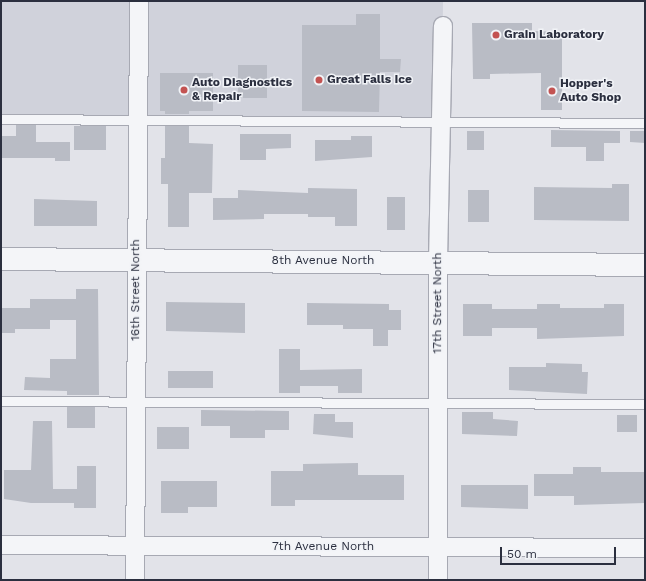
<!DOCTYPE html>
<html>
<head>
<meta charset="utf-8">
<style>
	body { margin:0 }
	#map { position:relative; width:646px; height:581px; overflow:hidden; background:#e2e3e9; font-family:"Work Sans",sans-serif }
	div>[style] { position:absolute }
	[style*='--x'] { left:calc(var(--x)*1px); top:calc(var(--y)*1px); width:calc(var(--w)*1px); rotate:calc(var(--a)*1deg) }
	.built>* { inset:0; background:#d0d2db }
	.building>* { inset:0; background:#b9bcc5 }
	.roads { filter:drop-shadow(1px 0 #a7a9b3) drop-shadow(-1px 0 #a7a9b3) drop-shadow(0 1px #a7a9b3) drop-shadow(0 -1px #a7a9b3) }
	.service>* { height:9px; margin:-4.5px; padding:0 4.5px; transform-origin:4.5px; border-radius:4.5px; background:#f4f5f8 }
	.minor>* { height:18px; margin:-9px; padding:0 9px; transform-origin:9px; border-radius:9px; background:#f4f5f8 }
	.tertiary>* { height:22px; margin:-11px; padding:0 11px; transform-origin:11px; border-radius:11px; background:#f4f5f8 }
	.dots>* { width:11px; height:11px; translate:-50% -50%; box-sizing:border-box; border:2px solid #f1f3f7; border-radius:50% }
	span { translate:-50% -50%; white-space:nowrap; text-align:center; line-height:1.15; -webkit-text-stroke:3px #f1f3f7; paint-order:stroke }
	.poi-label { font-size:12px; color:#2b2f3f; font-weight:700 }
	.left { translate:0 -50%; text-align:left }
	.street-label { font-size:12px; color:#2b2f3f }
	.frame { position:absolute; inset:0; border:2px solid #2b2f3f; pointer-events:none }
	.scale { position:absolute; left:500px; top:547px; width:116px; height:18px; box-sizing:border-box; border:2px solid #2b2f3f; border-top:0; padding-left:5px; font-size:12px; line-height:14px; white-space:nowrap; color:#2b2f3f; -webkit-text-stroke:3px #f1f3f7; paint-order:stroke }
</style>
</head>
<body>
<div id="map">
	<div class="built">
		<i style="clip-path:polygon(1px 1px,443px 1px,442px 121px,1px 119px)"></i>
	</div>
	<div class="building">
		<i style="clip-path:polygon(356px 14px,380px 14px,380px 59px,401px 59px,400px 72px,380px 72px,379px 112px,302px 111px,302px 25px,356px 25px)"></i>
		<i style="clip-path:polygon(472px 23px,532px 23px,532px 31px,562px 32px,562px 110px,541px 110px,541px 73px,490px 74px,490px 79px,473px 79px)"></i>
		<i style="clip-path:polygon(238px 65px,267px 65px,267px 98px,238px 98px)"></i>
		<i style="clip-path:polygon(160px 73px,213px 73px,213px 111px,189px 111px,189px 114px,165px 114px,165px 111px,160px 111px)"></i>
		<i style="clip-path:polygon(16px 125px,36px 125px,36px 142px,70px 142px,70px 161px,55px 161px,55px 158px,1px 158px,1px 136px,16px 136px)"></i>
		<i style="clip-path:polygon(74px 126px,106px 126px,106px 150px,74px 150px)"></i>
		<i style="clip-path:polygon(165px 126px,189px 126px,189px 143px,213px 144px,212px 193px,189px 193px,189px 227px,168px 227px,168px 184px,161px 184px,161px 158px,165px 158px)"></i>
		<i style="clip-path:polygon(551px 130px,620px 131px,620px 143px,604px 143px,604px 161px,586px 161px,586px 147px,551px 147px)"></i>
		<i style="clip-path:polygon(467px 131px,484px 131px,484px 150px,467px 150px)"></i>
		<i style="clip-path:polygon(630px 131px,645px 131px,645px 143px,630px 142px)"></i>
		<i style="clip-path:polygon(240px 134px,291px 134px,291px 148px,266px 149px,266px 160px,240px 160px)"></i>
		<i style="clip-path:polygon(351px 136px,372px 136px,372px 157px,315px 161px,315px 140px,351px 140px)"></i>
		<i style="clip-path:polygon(612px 184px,629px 184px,629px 221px,534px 220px,534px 187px,612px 188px)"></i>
		<i style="clip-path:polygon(308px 188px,357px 189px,357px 226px,335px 226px,335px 217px,308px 217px,308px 214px,264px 214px,264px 219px,213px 220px,213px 198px,238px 198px,238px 190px,308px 193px)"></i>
		<i style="clip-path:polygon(468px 190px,489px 190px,489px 222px,468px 222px)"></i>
		<i style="clip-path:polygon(387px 197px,405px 197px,405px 230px,387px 230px)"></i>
		<i style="clip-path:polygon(34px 199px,97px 201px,97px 226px,34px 226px)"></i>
		<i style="clip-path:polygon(76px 289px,98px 289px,99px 395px,67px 395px,67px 391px,24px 390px,25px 377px,50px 378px,50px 359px,76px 359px,76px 320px,50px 320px,50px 329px,15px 329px,15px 333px,2px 333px,2px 308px,30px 308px,30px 299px,76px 299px)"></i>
		<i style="clip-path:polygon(166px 302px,245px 303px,245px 333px,166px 331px)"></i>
		<i style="clip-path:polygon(307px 303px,389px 304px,389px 310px,401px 310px,401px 330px,388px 330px,388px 346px,373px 346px,373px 329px,343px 329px,343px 325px,307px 325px)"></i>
		<i style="clip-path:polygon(463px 304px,492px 304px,492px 309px,537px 309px,537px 304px,560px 304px,560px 308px,604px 308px,604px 304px,624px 304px,624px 336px,537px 339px,537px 328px,492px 328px,492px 336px,463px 336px)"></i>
		<i style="clip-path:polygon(279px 349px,300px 349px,300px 370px,362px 369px,362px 393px,338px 393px,338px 386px,300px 386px,300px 393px,279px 393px)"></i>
		<i style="clip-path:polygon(546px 363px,582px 364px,582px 372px,588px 372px,587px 394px,509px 390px,509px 367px,546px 367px)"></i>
		<i style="clip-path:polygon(168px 371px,213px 371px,213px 388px,168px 388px)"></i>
		<i style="clip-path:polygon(67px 407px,95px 407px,95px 428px,67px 428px)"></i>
		<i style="clip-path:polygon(201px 410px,289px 411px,289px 430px,265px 430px,265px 438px,230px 438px,230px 426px,201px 426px)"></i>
		<i style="clip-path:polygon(462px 412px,493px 412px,493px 419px,518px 421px,517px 436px,462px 434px)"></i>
		<i style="clip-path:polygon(314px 414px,335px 414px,335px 422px,353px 422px,353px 438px,313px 434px)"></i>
		<i style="clip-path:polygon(617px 415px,637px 415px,637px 432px,617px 432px)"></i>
		<i style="clip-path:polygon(33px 421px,52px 421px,53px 489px,77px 489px,77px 466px,96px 466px,96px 508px,74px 508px,74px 503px,31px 503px,4px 499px,4px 470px,31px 470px)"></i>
		<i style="clip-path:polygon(157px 427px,189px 427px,189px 449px,157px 449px)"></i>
		<i style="clip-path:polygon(358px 463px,358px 475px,404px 475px,404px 500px,295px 500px,295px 506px,271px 506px,271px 471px,303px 471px,303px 464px)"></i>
		<i style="clip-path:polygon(573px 467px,601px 467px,601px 472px,645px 472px,645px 503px,574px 505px,574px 496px,534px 496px,534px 474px,573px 474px)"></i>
		<i style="clip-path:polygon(161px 481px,217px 481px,217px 507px,188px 507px,188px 513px,161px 513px)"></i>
		<i style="clip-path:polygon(461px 485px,528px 485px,528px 509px,461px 507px)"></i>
	</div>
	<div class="roads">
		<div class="service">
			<i style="--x:1;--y:119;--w:644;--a:0.36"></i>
			<i style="--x:1;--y:401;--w:644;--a:0.27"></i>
		</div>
		<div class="minor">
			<i style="--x:1;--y:545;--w:644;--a:0.27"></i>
			<i style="--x:135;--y:580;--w:579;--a:-89.6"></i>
			<i style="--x:438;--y:580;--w:318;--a:-90"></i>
			<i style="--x:438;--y:262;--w:236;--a:-88.8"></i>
		</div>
		<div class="tertiary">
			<i style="--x:1;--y:259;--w:644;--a:0.53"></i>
		</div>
	</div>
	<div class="dots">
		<i style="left:496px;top:35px;background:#c35352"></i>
		<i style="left:319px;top:80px;background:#c35352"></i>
		<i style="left:184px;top:90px;background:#c35352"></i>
		<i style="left:552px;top:91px;background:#c35352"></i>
	</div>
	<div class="poi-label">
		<span class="left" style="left:504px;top:35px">Grain Laboratory</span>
		<span class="left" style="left:327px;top:80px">Great Falls Ice</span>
		<span class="left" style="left:192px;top:90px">Auto Diagnostics<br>&amp; Repair</span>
		<span class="left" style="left:560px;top:91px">Hopper's<br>Auto Shop</span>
	</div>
	<div class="street-label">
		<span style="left:323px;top:261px">8th Avenue North</span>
		<span style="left:136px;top:290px;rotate:-90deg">16th Street North</span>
		<span style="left:438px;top:303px;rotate:-90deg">17th Street North</span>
		<span style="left:323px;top:547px">7th Avenue North</span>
	</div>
	<div class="frame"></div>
	<div class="scale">50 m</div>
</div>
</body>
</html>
